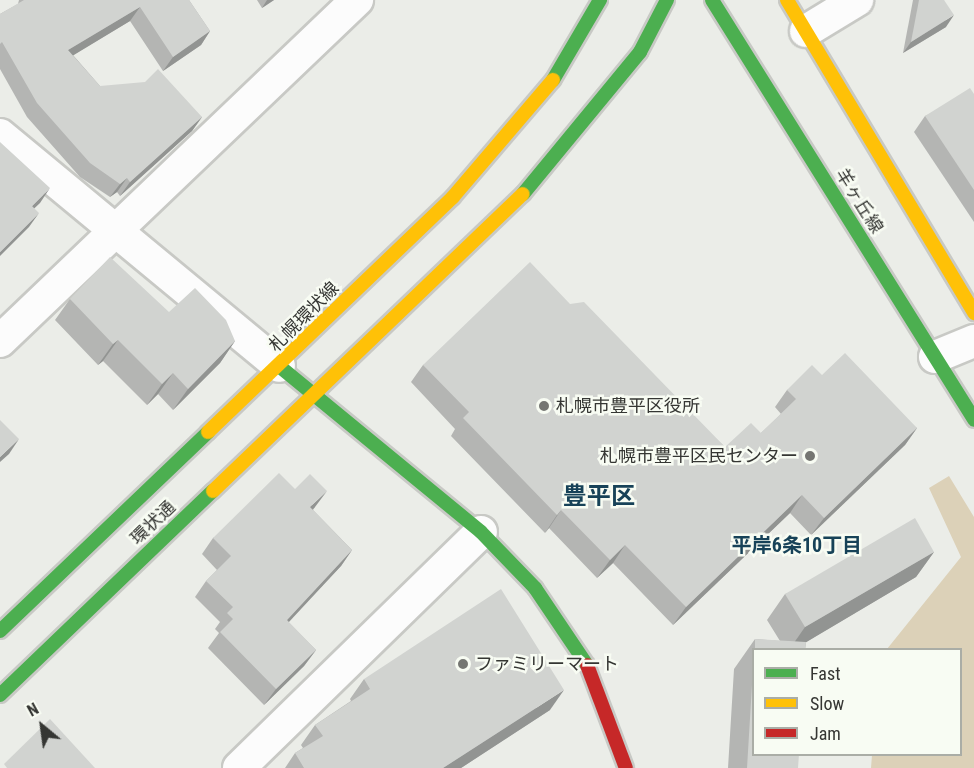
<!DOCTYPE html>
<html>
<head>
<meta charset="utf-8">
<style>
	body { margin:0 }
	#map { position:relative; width:974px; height:768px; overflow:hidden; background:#ebede8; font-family:"Roboto Condensed","Noto Sans JP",sans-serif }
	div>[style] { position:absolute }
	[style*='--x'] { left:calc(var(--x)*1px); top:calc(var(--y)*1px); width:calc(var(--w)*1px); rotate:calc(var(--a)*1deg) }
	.forest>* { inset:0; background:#dcd1b8 }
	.roads { filter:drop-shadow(2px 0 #c8c9c5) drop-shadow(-2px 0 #c8c9c5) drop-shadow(0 2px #c8c9c5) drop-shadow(0 -2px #c8c9c5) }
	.street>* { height:32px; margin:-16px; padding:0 16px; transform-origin:16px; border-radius:16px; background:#fcfcfc }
	.fast>* { height:14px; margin:-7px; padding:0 7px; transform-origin:7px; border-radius:7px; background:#4caf50 }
	.slow>* { height:14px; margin:-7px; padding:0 7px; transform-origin:7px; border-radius:7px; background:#ffc107 }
	.jam>* { height:14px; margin:-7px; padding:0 7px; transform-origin:7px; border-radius:7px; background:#c62828 }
	.wall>* { inset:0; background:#b4b5b3 }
	.shaded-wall>* { inset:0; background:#929492 }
	.building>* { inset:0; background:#d1d3d0 }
	.dots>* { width:16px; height:16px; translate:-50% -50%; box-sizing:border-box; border:3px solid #f8fcf3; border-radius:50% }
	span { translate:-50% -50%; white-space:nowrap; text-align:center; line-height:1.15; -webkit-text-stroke:5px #f8fcf3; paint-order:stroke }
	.street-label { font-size:18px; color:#353633 }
	.poi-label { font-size:18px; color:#353633 }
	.left { translate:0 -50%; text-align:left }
	.right { translate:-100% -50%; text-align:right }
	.neighbourhood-label { font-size:20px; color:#174258; font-weight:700 }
	.district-label { font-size:24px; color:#174258; font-weight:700 }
	.legend { position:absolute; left:752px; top:648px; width:210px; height:108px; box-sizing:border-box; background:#f8fcf3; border:2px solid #aaada6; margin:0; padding:8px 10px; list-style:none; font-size:18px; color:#353633 }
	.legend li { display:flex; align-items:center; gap:12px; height:30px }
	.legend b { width:30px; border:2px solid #aaada6 }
	.north { position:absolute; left:12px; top:696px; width:60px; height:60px; -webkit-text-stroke:4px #f8fcf3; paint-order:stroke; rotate:331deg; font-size:16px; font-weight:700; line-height:24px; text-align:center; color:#353633 }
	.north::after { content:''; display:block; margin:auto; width:21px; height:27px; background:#353633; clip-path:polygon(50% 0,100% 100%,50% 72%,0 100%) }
</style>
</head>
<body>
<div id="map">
	<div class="forest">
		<i style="clip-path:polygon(949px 476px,974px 517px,974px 768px,871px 768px,872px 755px,960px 754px,960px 650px,887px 649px,961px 557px,929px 488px)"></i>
	</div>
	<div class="roads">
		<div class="street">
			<i style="--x:806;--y:31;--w:60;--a:-31.3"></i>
			<i style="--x:0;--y:135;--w:362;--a:39.6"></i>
			<i style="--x:0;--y:341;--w:494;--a:-43.7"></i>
			<i style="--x:935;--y:357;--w:42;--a:-22.3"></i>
			<i style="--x:239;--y:768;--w:338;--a:-44.3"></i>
		</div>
		<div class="fast">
			<i style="--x:712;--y:0;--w:495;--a:58"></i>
			<i style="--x:553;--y:80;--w:93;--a:-59.6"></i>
			<i style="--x:523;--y:194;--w:184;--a:-50.5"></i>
			<i style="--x:640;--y:52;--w:59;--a:-62.6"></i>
			<i style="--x:279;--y:366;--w:261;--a:39.4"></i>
			<i style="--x:481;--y:532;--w:78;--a:46"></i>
			<i style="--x:535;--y:588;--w:93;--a:56"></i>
			<i style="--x:0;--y:631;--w:288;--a:-43.7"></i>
			<i style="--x:0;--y:695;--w:295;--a:-43.8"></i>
		</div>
		<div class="slow">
			<i style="--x:787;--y:0;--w:365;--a:59.1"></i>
			<i style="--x:208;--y:432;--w:339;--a:-43.8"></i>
			<i style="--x:453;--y:197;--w:154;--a:-49.5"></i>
			<i style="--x:213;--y:491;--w:429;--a:-43.8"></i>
		</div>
		<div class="jam">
			<i style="--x:587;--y:665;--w:110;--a:69.3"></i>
		</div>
	</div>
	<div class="wall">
		<i style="clip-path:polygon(19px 0,189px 0,210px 31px,201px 45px,163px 71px,130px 21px,73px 55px,100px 86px,202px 117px,192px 131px,120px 196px,117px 192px,110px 197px,80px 177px,27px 117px,0 69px,0 14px,18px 4px)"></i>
		<i style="clip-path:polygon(257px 0,274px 0,262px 8px)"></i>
		<i style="clip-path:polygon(913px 0,944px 0,946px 27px,903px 53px)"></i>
		<i style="clip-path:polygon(974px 94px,974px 222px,914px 132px,925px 116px)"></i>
		<i style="clip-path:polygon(70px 299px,235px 341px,220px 363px,173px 410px,158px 394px,147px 405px,103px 361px,98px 365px,55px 320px)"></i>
		<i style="clip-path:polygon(570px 304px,725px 447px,761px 433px,781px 414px,775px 407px,787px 390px,822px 375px,917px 428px,905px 445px,811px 535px,790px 513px,673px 625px,613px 563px,597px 578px,549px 528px,545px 533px,451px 436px,455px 429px,411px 382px,423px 365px)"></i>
		<i style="clip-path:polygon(295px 489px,315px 507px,313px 510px,352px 550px,341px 566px,288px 622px,316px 650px,304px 666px,264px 705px,208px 648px,219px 633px,215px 629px,220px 622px,195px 597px,206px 581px,217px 570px,202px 554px,213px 538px)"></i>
		<i style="clip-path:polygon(934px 552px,916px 577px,806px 642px,805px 650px,753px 650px,753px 754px,798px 768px,728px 768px,734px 669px,755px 639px,780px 641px,767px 620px,785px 594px)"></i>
		<i style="clip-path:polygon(364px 679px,550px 710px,461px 768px,285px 768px,295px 753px,303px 748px,301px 745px,315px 725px,351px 701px,350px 699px)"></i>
	</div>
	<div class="shaded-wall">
		<i style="clip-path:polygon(267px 0,274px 0,262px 8px)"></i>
		<i style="clip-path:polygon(140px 7px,130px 21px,59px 64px,68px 50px)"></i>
		<i style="clip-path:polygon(954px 15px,946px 27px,903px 53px,911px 42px)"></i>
		<i style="clip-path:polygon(210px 31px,201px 45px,163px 71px,173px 57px)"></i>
		<i style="clip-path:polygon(202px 117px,192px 131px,120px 196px,130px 182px)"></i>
		<i style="clip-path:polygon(127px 178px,117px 192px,110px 197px,120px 184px)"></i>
		<i style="clip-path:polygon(50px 188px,40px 203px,22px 220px,32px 206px)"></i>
		<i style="clip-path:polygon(39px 213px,29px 227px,0 256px,0 252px)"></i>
		<i style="clip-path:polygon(118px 340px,103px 361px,98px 365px,113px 344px)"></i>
		<i style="clip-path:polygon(235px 341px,220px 363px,173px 410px,188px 389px)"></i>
		<i style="clip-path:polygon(173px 373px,158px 394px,147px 405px,162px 384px)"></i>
		<i style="clip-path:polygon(917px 428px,905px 445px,811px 535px,824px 518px)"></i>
		<i style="clip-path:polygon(19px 439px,9px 454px,0 462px,0 457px)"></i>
		<i style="clip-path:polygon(327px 491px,315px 507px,299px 523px,310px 507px)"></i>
		<i style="clip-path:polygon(802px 495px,790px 513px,673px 625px,686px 607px)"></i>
		<i style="clip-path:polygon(561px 510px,549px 528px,545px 533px,557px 515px)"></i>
		<i style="clip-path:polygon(625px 545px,613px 563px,597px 578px,610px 560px)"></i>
		<i style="clip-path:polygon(352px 550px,341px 566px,275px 637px,287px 620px)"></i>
		<i style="clip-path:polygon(934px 552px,916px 577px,793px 650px,789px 650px,805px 627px)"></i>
		<i style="clip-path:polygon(316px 650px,304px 666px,264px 705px,276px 689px)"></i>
		<i style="clip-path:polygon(564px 690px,550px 710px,461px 768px,443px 768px)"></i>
	</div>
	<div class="building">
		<i style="clip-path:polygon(24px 0,189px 0,210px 31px,173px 57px,140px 7px,68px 50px,100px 86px,145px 82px,158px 69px,202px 117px,130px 182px,127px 178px,120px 184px,90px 163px,37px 103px,2px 42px,0 44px,0 14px)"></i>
		<i style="clip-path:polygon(919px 0,944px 0,954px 15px,911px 42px)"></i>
		<i style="clip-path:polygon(970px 88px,974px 94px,974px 190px,925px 116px)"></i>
		<i style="clip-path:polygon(0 142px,50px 188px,32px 206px,39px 213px,0 252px)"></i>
		<i style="clip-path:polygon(110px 257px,169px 312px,195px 288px,226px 320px,235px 341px,188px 389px,173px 373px,162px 384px,118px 340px,113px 344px,70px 299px)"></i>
		<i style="clip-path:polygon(530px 262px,570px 304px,584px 302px,725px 447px,751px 423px,761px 433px,796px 399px,787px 390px,812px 365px,822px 375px,845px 353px,917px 428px,824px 518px,802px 495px,686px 607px,625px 545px,610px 560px,561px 510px,557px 515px,463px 418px,469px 412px,423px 365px)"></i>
		<i style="clip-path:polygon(0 420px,19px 439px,0 457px)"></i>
		<i style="clip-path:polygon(279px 473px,295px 489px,310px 474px,327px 491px,310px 507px,352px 550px,287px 620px,316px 650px,276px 689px,220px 632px,233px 619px,227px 613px,233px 607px,206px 581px,231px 556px,213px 538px)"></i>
		<i style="clip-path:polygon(915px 518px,934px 552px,805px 627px,785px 594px)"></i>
		<i style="clip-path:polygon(501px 589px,564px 690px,443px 768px,304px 768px,295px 753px,323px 736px,315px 725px,370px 689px,364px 679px)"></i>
		<i style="clip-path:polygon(755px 639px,806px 642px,805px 650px,755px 650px)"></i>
		<i style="clip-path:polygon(753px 668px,753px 754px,799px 754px,798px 768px,747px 768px)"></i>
		<i style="clip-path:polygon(50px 719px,95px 768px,7px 768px,4px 764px)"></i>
	</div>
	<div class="dots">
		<i style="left:544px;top:406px;background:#757672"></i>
		<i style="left:810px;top:456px;background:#757672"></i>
		<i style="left:463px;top:664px;background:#757672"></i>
	</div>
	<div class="street-label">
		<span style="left:859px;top:201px;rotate:58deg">羊ヶ丘線</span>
		<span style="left:304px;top:317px;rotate:-45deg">札幌環状線</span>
		<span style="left:153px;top:523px;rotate:-44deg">環状通</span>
	</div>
	<div class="poi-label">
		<span class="left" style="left:556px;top:406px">札幌市豊平区役所</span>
		<span class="right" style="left:798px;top:456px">札幌市豊平区民センター</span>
		<span class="left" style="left:475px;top:664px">ファミリーマート</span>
	</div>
	<div class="neighbourhood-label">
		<span style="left:797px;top:545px">平岸6条10丁目</span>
	</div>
	<div class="district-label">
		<span style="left:599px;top:497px">豊平区</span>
	</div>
	<ul class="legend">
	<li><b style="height:8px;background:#4caf50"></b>Fast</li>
	<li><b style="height:8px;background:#ffc107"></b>Slow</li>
	<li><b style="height:8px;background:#c62828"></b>Jam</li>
	</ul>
	<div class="north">N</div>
</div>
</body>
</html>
